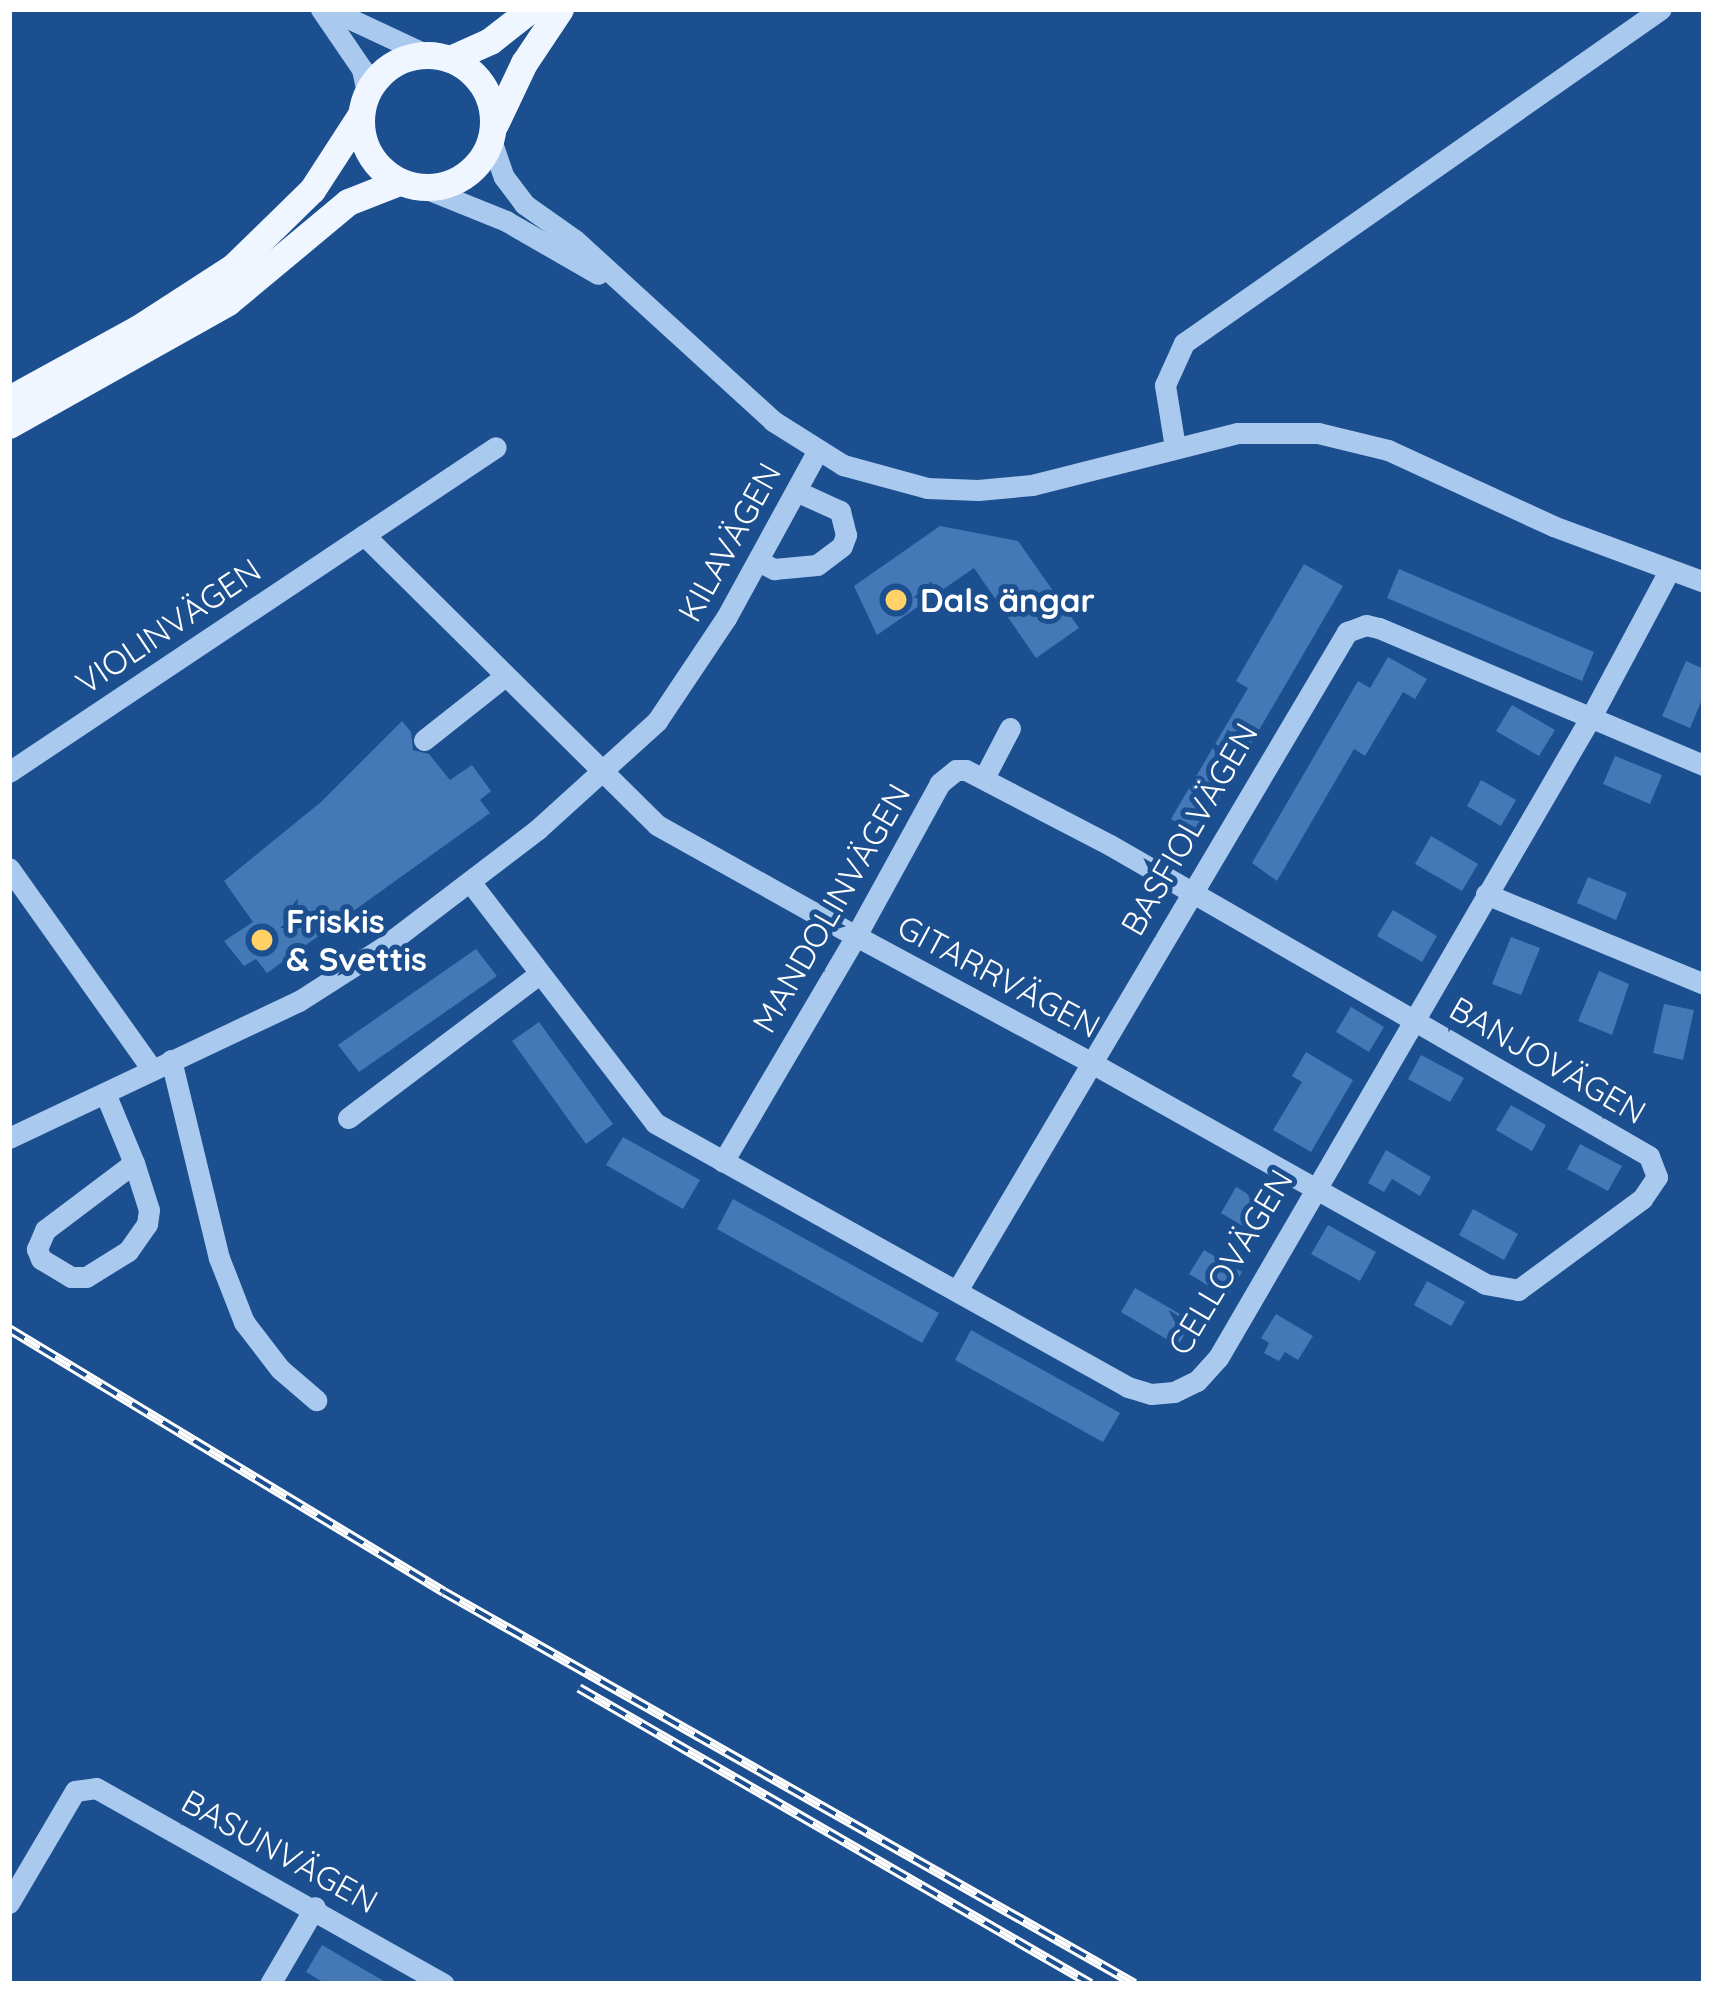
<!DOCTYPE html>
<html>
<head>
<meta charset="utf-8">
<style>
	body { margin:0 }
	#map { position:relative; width:1713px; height:1993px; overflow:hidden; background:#1b4f8f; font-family:Quicksand,sans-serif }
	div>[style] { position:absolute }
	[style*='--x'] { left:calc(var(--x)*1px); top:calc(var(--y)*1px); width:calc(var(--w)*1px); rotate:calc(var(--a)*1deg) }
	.building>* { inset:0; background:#4478b7 }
	.minor>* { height:21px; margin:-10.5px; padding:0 10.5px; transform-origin:10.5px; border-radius:10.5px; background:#a9c9ee }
	.major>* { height:27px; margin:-13.5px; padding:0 13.5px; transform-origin:13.5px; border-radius:13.5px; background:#f0f6ff }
	.major>.ring { margin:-13.5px; padding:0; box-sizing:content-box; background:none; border:27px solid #f0f6ff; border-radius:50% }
	.rail>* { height:10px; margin-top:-5px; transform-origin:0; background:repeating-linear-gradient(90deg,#1b4f8f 0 18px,#fff 0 36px); box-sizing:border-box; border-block:3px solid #fff }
	.dots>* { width:33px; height:33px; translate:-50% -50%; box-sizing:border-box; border:6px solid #1b4f8f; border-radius:50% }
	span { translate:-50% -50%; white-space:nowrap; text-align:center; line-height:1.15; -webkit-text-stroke:10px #1b4f8f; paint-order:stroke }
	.street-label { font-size:33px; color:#fff }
	.poi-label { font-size:33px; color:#fff; font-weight:700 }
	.left { translate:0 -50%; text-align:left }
	.frame { position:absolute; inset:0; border:12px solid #fff; pointer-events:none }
</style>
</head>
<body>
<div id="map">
	<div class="building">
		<i style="clip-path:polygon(940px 526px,1018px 541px,1079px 628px,1036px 658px,974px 568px,877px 635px,854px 586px)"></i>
		<i style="clip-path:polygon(1304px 564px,1343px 586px,1199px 833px,1190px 831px,1171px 819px,1248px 688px,1236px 681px)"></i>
		<i style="clip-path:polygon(1399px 569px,1594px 652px,1582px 681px,1387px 598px)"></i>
		<i style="clip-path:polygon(1388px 657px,1427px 679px,1415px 699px,1403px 692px,1365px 756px,1354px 749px,1277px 881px,1252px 863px,1358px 681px,1370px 688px)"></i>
		<i style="clip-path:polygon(1686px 661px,1704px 669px,1704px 695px,1690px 728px,1662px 716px)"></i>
		<i style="clip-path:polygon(1512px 705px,1555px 730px,1539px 756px,1496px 731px)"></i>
		<i style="clip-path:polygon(402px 721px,411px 732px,413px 750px,429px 754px,450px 780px,472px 765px,491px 791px,480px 800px,490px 813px,267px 973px,256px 959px,244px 966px,224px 941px,253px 922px,224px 881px,321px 802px)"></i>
		<i style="clip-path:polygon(1615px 756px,1662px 775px,1650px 804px,1603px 784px)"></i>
		<i style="clip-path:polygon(1481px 780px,1516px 800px,1501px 826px,1467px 806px)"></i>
		<i style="clip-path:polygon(1431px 836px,1478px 864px,1462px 891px,1415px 864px)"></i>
		<i style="clip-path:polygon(1588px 877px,1627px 893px,1616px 920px,1577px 903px)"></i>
		<i style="clip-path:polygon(1393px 910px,1437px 936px,1422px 962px,1377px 936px)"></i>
		<i style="clip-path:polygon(1511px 937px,1540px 948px,1521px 995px,1492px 984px)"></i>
		<i style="clip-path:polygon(476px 949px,497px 976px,359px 1072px,338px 1045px)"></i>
		<i style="clip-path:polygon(1599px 971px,1629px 984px,1612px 1035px,1578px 1021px)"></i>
		<i style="clip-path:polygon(1664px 1004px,1694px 1010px,1683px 1060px,1653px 1053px)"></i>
		<i style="clip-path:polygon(1351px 1007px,1384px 1027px,1369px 1052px,1336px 1032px)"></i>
		<i style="clip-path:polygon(539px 1022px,613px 1124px,586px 1144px,512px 1041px)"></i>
		<i style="clip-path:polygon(1306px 1052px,1353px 1080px,1311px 1152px,1273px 1130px,1302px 1082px,1292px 1076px)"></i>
		<i style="clip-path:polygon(1421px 1055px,1464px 1078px,1450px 1102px,1408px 1079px)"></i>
		<i style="clip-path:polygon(1511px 1105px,1546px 1125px,1532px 1151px,1496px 1130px)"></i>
		<i style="clip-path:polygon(623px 1137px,700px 1180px,683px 1209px,606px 1165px)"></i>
		<i style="clip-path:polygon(1580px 1144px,1622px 1166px,1608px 1191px,1567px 1169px)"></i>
		<i style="clip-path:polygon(1386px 1150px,1431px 1177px,1420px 1196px,1392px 1179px,1384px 1192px,1368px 1183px)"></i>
		<i style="clip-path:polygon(1236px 1187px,1277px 1211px,1261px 1237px,1221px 1213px)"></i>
		<i style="clip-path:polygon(733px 1199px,939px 1313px,922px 1343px,717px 1229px)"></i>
		<i style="clip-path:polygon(1473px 1209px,1518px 1234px,1504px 1260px,1459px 1235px)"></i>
		<i style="clip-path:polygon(1328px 1225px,1376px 1252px,1360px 1281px,1311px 1254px)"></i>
		<i style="clip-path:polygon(1204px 1250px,1242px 1272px,1227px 1297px,1189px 1274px)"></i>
		<i style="clip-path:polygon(1427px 1281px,1465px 1302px,1451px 1326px,1414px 1305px)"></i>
		<i style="clip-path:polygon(1135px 1288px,1192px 1321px,1178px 1346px,1121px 1312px)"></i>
		<i style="clip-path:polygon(1276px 1314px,1313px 1336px,1298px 1360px,1285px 1352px,1279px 1361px,1264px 1353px,1269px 1343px,1261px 1338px)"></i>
		<i style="clip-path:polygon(971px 1330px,1120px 1413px,1103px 1442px,955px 1360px)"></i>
		<i style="clip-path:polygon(322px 1945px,344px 1958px,389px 1984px,326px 1984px,306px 1972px)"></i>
	</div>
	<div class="minor">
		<i style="--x:321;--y:9;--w:73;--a:55.7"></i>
		<i style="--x:362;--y:69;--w:25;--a:78"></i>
		<i style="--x:329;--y:9;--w:108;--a:25.1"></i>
		<i style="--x:491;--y:140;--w:39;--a:71"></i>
		<i style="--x:504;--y:177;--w:34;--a:53"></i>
		<i style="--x:524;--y:204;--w:62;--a:35.2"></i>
		<i style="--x:575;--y:240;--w:268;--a:42.4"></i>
		<i style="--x:773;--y:421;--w:83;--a:32.2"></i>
		<i style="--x:843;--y:465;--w:87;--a:15.3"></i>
		<i style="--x:927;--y:488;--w:51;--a:2.2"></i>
		<i style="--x:978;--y:490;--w:54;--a:-5.3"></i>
		<i style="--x:1032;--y:485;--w:212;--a:-14.2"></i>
		<i style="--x:1238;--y:433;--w:80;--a:0"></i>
		<i style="--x:1318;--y:433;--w:72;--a:13.7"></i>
		<i style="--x:1388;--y:450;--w:182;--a:24.7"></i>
		<i style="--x:1553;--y:526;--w:161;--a:20.3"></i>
		<i style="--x:422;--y:187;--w:91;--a:22"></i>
		<i style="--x:506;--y:221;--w:106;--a:29.9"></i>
		<i style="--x:1175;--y:447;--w:63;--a:-99.2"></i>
		<i style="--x:1165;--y:385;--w:46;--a:-65.7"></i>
		<i style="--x:1184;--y:343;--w:582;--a:-35"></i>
		<i style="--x:364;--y:535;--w:412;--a:44.7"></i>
		<i style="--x:657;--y:825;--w:228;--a:29.2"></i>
		<i style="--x:856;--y:936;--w:266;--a:28.3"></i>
		<i style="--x:1090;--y:1062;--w:453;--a:29.3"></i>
		<i style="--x:1485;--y:1284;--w:34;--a:10"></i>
		<i style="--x:1518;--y:1290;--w:154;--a:-36.3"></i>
		<i style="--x:1642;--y:1199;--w:27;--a:-56"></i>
		<i style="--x:1657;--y:1177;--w:22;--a:-111"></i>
		<i style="--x:1649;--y:1156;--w:622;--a:-150.02"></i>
		<i style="--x:1110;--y:845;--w:162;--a:-152.5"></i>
		<i style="--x:966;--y:770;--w:10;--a:180"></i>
		<i style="--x:956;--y:770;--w:21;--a:141"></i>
		<i style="--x:940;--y:783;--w:175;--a:118.8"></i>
		<i style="--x:856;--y:936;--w:262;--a:120.5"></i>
		<i style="--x:758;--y:561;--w:18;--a:27"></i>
		<i style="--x:774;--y:569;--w:43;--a:-5.3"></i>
		<i style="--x:817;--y:565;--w:31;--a:-37"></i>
		<i style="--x:842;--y:546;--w:12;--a:-70"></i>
		<i style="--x:846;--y:535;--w:25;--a:-104"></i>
		<i style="--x:840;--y:511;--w:48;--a:-155.6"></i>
		<i style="--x:424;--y:740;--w:103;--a:-38.3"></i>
		<i style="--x:9;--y:772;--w:585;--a:-33.72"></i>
		<i style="--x:985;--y:776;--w:54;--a:-62.5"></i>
		<i style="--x:9;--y:868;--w:247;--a:54.6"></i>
		<i style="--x:471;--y:883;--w:302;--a:52.5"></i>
		<i style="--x:655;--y:1123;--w:542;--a:29.17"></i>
		<i style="--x:1128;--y:1387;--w:24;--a:17"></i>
		<i style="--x:1151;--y:1394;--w:23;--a:-5"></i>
		<i style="--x:1174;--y:1392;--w:25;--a:-26"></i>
		<i style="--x:1197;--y:1381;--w:31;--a:-48"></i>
		<i style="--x:1218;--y:1358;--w:744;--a:-59.82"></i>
		<i style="--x:1592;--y:715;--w:163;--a:-61.9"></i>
		<i style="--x:1486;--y:894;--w:236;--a:22.4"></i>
		<i style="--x:171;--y:1060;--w:204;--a:76.4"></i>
		<i style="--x:219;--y:1258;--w:69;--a:68.7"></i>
		<i style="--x:244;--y:1322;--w:59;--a:52.5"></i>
		<i style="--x:280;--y:1369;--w:48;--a:40.7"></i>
		<i style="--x:105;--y:1093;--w:76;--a:67.5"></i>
		<i style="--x:134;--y:1163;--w:49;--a:72.3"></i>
		<i style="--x:149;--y:1210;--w:14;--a:98"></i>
		<i style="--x:147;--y:1224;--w:33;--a:125"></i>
		<i style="--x:128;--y:1251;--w:49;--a:148.2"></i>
		<i style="--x:86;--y:1277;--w:15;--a:180"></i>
		<i style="--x:71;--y:1277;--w:35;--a:-149"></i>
		<i style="--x:41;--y:1259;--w:11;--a:-112"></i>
		<i style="--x:37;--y:1249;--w:21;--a:-67"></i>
		<i style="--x:45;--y:1230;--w:111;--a:-37"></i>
		<i style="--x:348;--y:1118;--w:239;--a:-37"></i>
		<i style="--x:9;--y:1138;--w:321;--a:-25.3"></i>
		<i style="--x:299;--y:1001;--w:98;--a:-32.6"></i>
		<i style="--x:382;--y:948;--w:196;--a:-37.3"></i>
		<i style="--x:538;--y:829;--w:161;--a:-42.2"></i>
		<i style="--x:657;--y:721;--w:124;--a:-56.2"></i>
		<i style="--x:726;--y:618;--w:189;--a:-61.3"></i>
		<i style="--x:958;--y:1289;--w:764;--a:-59.37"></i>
		<i style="--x:1347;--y:632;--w:20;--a:-20"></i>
		<i style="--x:1366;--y:625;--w:13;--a:13"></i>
		<i style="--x:1379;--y:628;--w:353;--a:22.9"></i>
		<i style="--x:9;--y:1903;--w:130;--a:-59.5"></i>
		<i style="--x:75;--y:1791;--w:21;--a:-8"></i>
		<i style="--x:96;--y:1788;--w:399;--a:29.4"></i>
		<i style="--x:270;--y:1984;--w:89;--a:-59.7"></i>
	</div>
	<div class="major">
		<i class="ring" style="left:361px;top:55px;width:105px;height:105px"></i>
		<i style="--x:450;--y:59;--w:44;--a:-24.2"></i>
		<i style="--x:490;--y:41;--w:52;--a:-38"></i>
		<i style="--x:495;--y:124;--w:68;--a:-64.6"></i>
		<i style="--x:524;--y:63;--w:65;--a:-56.3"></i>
		<i style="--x:9;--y:399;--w:146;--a:-28.7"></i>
		<i style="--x:137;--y:329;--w:114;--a:-32.9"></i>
		<i style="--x:233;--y:267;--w:110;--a:-44.3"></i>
		<i style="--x:312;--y:190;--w:88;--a:-57"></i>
		<i style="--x:9;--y:425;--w:251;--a:-29.3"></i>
		<i style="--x:228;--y:302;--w:156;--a:-39.8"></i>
		<i style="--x:348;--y:202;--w:55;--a:-21.4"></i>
	</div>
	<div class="rail">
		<i style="--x:9;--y:1329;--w:508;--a:31.16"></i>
		<i style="--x:444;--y:1592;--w:794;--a:29.57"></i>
		<i style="--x:579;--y:1688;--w:591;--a:30.03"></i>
	</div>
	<div class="dots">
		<i style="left:896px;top:600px;background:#ffd166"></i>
		<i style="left:262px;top:940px;background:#ffd166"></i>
	</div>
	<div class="street-label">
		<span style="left:729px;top:542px;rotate:-61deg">KILAVÄGEN</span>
		<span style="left:168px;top:626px;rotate:-34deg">VIOLINVÄGEN</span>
		<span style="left:1189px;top:829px;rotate:-60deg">BASFIOLVÄGEN</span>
		<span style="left:831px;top:908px;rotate:-60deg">MANDOLINVÄGEN</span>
		<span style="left:999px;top:976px;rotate:28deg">GITARRVÄGEN</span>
		<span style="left:1548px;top:1060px;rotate:30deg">BANJOVÄGEN</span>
		<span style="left:1230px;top:1262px;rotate:-59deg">CELLOVÄGEN</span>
		<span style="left:280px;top:1851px;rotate:29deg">BASUNVÄGEN</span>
	</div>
	<div class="poi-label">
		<span class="left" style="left:920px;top:600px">Dals ängar</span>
		<span class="left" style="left:286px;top:940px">Friskis<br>&amp; Svettis</span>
	</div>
	<div class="frame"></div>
</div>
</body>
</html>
